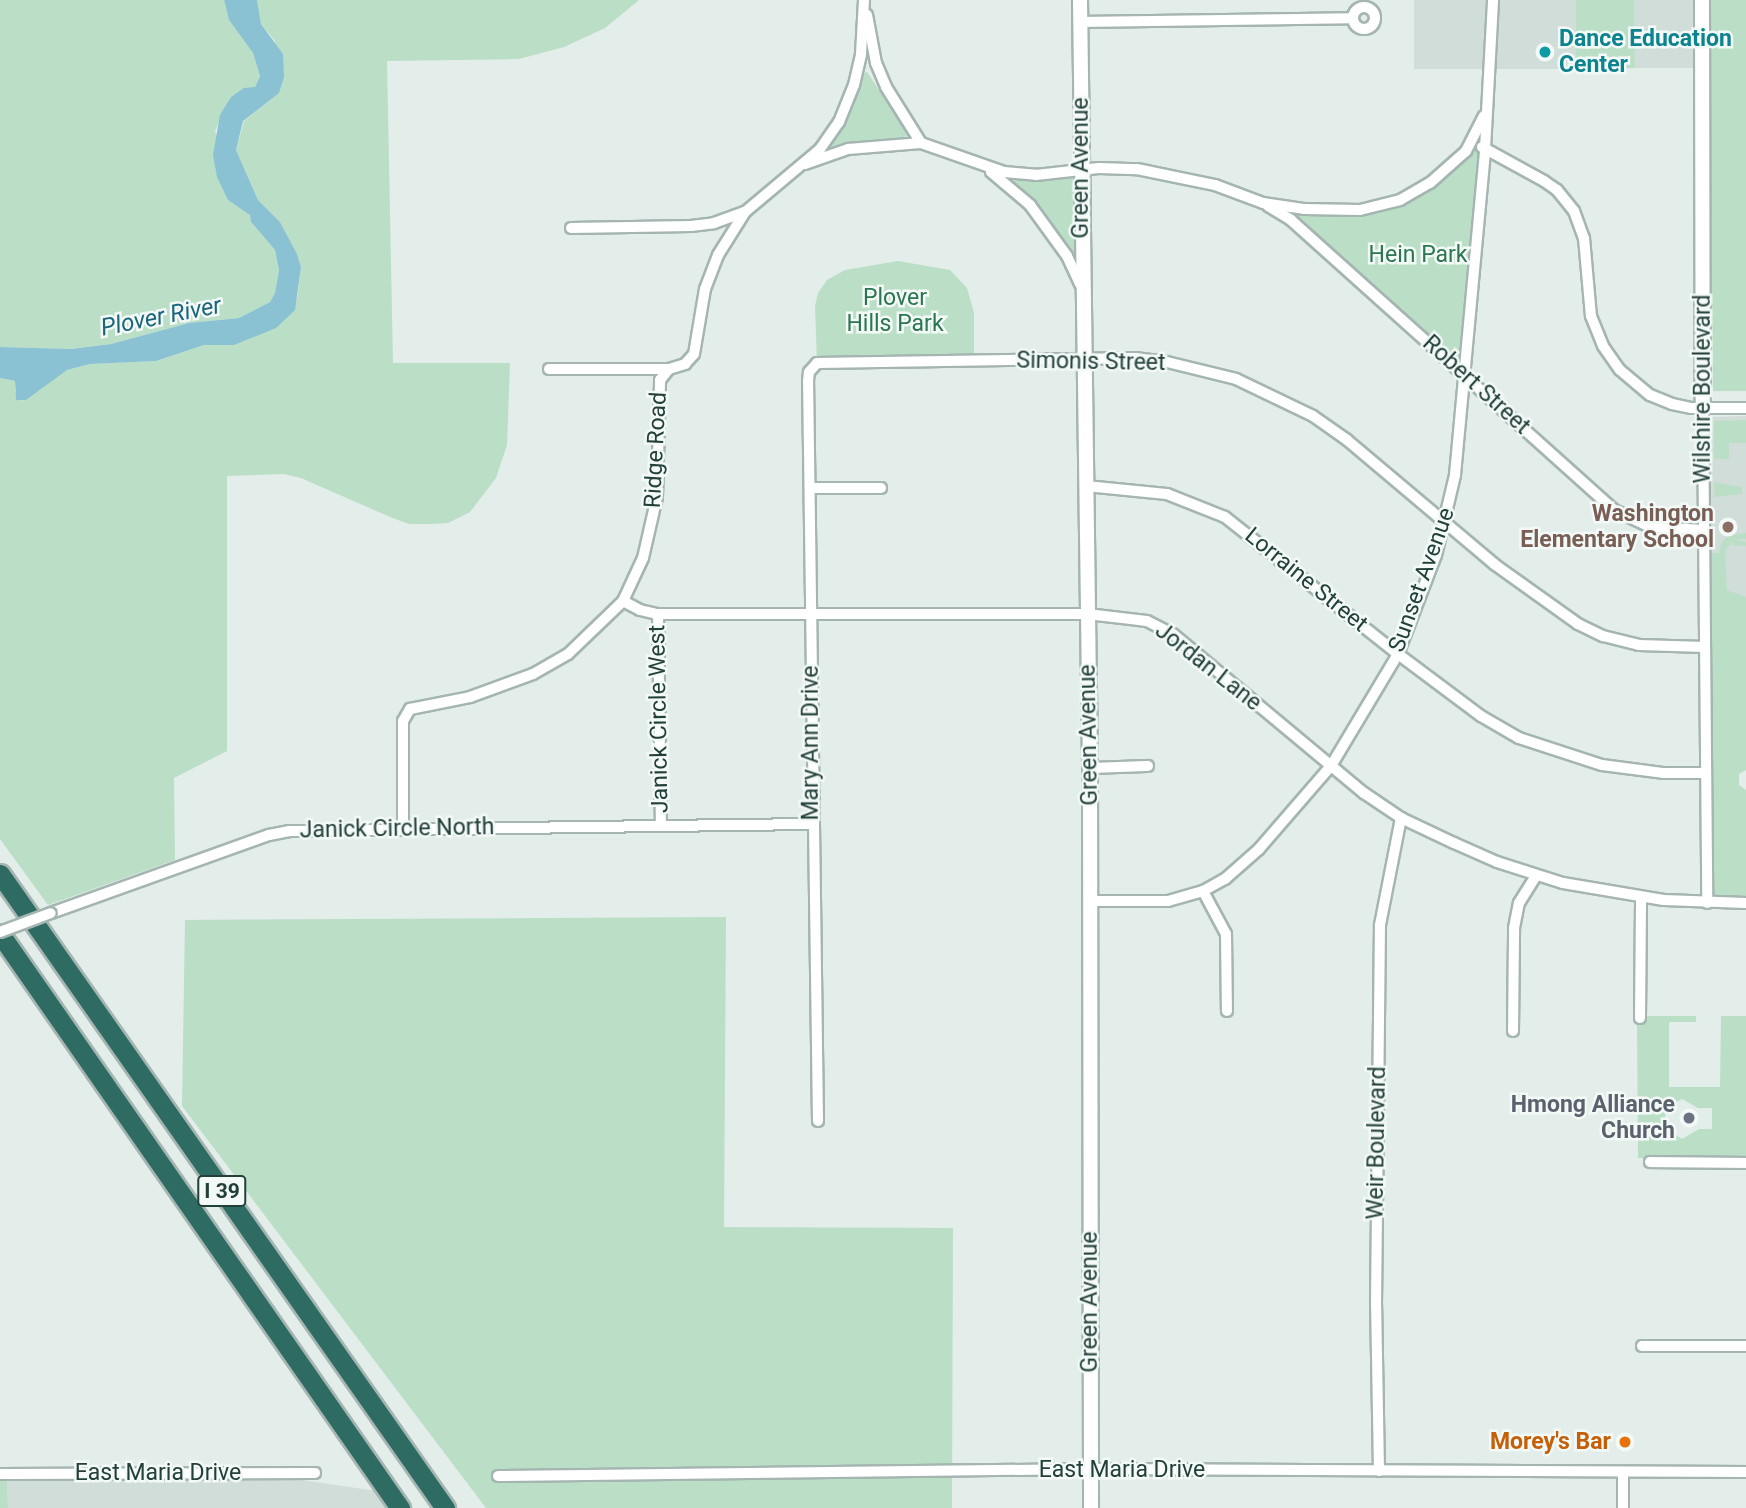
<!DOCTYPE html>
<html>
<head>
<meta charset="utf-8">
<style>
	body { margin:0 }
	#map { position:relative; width:1746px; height:1508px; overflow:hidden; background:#e3ede9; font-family:Roboto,sans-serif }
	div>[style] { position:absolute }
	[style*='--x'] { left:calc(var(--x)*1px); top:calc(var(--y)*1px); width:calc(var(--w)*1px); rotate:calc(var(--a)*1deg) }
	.built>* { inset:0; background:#d1ddd8 }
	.green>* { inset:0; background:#bbdec7 }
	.water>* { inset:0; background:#8ac2d3 }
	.roads { filter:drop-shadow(2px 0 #a5b5b1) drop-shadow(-2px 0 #a5b5b1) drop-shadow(0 2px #a5b5b1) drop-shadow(0 -2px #a5b5b1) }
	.minor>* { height:10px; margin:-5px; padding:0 5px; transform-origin:5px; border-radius:5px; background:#fff }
	.minor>.ring { margin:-5px; padding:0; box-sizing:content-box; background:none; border:10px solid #fff; border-radius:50% }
	.tertiary>* { height:14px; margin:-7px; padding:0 7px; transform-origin:7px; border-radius:7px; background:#fff }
	.motorway>* { height:19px; margin:-9.5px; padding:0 9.5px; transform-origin:9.5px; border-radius:9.5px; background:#2d6b63 }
	.bridges { filter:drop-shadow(2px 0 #a5b5b1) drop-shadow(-2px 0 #a5b5b1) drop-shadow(0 2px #a5b5b1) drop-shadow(0 -2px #a5b5b1) }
	.minor-bridge>* { height:10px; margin:-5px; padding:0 5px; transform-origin:5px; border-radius:5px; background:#fff }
	.dots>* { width:19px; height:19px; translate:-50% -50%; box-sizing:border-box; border:4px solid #f3f9f7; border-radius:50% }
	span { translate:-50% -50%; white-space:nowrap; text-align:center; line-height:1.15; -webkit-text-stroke:5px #f3f9f7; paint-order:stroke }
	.shield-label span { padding:2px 5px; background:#f3f9f7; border:2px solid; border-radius:5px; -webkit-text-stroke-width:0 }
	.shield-label { font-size:21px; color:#223f39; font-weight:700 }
	.culture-label { font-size:23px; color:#0d838f; font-weight:700 }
	.left { translate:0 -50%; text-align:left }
	.street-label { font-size:23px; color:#223f39 }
	.park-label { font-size:23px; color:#2b764e }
	.education-label { font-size:23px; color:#785e54; font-weight:700 }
	.right { translate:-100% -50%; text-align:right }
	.worship-label { font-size:23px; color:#5b616d; font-weight:700 }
	.food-label { font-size:23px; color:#c56008; font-weight:700 }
	.water-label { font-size:24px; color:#1b657c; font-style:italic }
</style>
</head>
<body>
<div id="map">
	<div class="built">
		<i style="clip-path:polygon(1414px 0,1576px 0,1576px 69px,1414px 69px)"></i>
		<i style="clip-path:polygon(1634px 0,1697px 0,1697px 68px,1635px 68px)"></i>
		<i style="clip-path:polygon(1746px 416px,1746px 672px,1711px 673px,1709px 417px)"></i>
		<i style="clip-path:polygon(7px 1478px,288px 1478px,390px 1493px,400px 1508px,8px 1508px)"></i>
	</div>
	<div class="green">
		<i style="clip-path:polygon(0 0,224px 0,229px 20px,253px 53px,260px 76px,255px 87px,231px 97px,215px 131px,245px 209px,251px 215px,251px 222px,275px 250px,279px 270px,275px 293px,270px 302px,239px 318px,189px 323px,111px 344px,71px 349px,0 347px)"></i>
		<i style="clip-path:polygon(257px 0,639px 0,605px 28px,564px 47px,519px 59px,387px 61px,393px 363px,510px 363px,507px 445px,496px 478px,470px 512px,448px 523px,431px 524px,409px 524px,390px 517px,301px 478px,284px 474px,227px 476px,227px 751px,174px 778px,175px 860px,48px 905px,0 839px,0 378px,15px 381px,15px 392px,22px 401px,67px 370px,90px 364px,156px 361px,204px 345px,234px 345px,297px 299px,301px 267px,297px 254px,280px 222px,258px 200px,236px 150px,244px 121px,277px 94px,275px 41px,261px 24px)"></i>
		<i style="clip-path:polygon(1576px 0,1634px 0,1635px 68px,1576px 69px)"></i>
		<i style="clip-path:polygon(1709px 0,1746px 0,1746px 391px,1713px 391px)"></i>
		<i style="clip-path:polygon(867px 72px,910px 136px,830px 147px,850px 110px,862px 74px)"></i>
		<i style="clip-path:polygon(1488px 107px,1466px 376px,1335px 259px,1263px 203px,1337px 211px,1400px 200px,1465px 151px)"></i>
		<i style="clip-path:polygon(1070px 176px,1076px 181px,1076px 249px,1073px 253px,1011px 178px)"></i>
		<i style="clip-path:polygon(898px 261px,950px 270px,967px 288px,974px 313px,974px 360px,817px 363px,815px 306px,818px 293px,827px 280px,845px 270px)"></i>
		<i style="clip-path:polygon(1746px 420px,1746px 443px,1729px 443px,1729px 459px,1714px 459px,1714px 421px)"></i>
		<i style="clip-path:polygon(1714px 482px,1742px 487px,1742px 494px,1715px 497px)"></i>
		<i style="clip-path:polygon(1746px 533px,1746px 539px,1734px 540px,1746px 542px,1746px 546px,1732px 545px,1732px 541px,1725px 552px,1727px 590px,1746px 597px,1746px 770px,1739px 774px,1739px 785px,1746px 790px,1746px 899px,1721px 899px,1714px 895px,1712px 889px,1710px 553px,1719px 553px,1722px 542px,1728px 536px)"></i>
		<i style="clip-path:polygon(726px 917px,724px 1227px,953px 1228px,952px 1508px,486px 1508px,182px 1106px,185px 920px)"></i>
		<i style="clip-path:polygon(evenodd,1637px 1016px,1696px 1016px,1696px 1022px,1669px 1022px,1669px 1087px,1720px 1087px,1721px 1016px,1746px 1016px,1746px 1158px,1638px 1158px,1637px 1016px,1682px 1099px,1698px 1108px,1712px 1108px,1712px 1129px,1699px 1129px,1682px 1139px,1665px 1128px,1665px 1107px,1682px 1099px)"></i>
		<i style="clip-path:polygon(0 1478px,7px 1478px,8px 1508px,0 1508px)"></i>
	</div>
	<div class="water">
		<i style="clip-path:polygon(224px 0,257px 0,261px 24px,283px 54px,284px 77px,279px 93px,243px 121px,236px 150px,258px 200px,280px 222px,297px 254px,301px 267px,295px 310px,276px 328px,234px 345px,204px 345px,156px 361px,90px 364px,67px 370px,26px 400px,16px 400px,15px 381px,0 378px,0 347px,71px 349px,111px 344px,189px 323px,239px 318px,270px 302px,275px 293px,279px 270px,275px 250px,251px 222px,250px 215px,228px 200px,217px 177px,213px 155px,220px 115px,231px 97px,244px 88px,255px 87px,260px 76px,253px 53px,229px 20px)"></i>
	</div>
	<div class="roads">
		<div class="minor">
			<i class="ring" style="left:1353px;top:7px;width:12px;height:12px"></i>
			<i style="--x:867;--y:15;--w:49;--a:79.4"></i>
			<i style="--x:876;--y:63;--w:26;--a:67"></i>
			<i style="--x:886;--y:87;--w:66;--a:58"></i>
			<i style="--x:1079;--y:22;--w:273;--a:-0.8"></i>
			<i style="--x:1482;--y:147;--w:71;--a:28.7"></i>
			<i style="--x:1544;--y:181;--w:16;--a:35"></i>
			<i style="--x:1557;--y:190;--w:27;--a:51"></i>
			<i style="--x:1574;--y:211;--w:29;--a:70"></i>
			<i style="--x:1584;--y:238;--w:78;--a:84.9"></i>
			<i style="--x:1591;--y:316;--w:32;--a:68"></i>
			<i style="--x:1603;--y:346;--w:29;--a:55"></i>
			<i style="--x:1620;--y:370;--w:39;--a:40"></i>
			<i style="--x:1650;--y:395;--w:24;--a:22"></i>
			<i style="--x:1672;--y:404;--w:19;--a:12"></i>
			<i style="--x:1691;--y:408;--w:55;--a:0"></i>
			<i style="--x:805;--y:164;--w:46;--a:-19.2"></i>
			<i style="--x:848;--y:149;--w:73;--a:-4.7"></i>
			<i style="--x:921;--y:143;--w:88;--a:19.3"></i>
			<i style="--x:1004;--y:172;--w:32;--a:5"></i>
			<i style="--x:1036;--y:175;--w:63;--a:-6.3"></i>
			<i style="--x:1099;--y:168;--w:38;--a:2"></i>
			<i style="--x:1137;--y:169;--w:80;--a:11.6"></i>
			<i style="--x:1215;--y:185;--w:51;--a:20.6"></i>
			<i style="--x:1263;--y:203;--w:41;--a:8.3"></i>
			<i style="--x:1304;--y:209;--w:56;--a:1"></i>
			<i style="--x:1360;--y:210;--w:41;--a:-14"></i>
			<i style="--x:1400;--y:200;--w:34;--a:-30"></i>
			<i style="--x:1430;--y:183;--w:48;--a:-41.6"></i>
			<i style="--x:1466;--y:151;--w:39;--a:-63"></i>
			<i style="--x:991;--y:172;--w:51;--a:40.2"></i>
			<i style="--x:1030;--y:205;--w:63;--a:54"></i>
			<i style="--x:1067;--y:256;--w:31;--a:65"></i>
			<i style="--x:1268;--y:206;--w:27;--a:31"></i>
			<i style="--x:1291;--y:220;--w:434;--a:41.9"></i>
			<i style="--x:1614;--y:510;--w:40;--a:25"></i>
			<i style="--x:1650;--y:527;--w:54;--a:3.2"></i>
			<i style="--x:571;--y:228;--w:120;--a:-1"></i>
			<i style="--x:691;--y:226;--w:23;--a:-7"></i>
			<i style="--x:714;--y:223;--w:33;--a:-20"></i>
			<i style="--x:549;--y:369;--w:120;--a:0"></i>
			<i style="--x:1703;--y:408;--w:495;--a:89.5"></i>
			<i style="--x:1086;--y:486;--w:81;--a:5.6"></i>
			<i style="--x:1167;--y:494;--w:62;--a:21.6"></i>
			<i style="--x:1225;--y:517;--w:221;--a:38.4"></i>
			<i style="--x:1398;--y:654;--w:104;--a:36.8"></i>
			<i style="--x:1481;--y:716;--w:44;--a:30.1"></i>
			<i style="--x:1519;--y:738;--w:87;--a:18"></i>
			<i style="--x:1602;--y:765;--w:63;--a:7.4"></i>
			<i style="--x:1664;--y:773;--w:42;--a:0"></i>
			<i style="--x:810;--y:488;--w:71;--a:0"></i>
			<i style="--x:623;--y:601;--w:19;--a:28"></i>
			<i style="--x:640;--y:610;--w:18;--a:13"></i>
			<i style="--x:658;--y:614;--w:429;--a:0"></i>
			<i style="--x:1087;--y:614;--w:60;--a:6.7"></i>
			<i style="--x:1147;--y:621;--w:29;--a:27"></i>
			<i style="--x:1173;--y:634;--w:249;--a:39.8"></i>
			<i style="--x:1364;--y:793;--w:45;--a:34"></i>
			<i style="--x:1401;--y:818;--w:59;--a:25.3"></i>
			<i style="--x:1454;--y:843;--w:47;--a:23.8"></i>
			<i style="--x:1497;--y:862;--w:69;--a:17.7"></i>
			<i style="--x:1563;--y:883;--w:102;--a:9.6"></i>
			<i style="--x:1664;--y:900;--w:82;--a:2.1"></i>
			<i style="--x:658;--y:614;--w:211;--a:89.2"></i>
			<i style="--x:1090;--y:768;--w:58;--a:-2"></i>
			<i style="--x:403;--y:829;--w:108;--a:-90"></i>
			<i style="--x:403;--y:721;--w:14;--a:-60"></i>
			<i style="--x:410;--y:709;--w:61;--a:-11.3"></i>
			<i style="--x:470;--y:697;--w:67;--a:-20.1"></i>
			<i style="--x:533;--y:674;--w:40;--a:-29.7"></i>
			<i style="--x:568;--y:654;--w:76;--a:-43.9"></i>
			<i style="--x:623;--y:601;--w:47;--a:-65.1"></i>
			<i style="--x:643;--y:558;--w:63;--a:-77.1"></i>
			<i style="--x:657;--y:497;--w:117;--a:-88.5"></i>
			<i style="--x:660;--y:380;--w:14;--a:-51"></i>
			<i style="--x:669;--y:369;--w:17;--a:-17"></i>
			<i style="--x:685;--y:364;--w:13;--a:-48"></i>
			<i style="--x:694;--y:354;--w:66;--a:-80.4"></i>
			<i style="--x:705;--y:289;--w:36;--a:-69"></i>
			<i style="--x:718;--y:255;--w:51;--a:-57.9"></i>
			<i style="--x:745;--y:212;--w:98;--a:-40"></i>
			<i style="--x:820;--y:149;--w:33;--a:-55"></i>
			<i style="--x:839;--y:122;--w:40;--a:-68"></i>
			<i style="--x:854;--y:85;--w:32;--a:-77"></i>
			<i style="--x:861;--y:54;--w:54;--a:-86.8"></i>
			<i style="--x:1203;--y:891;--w:49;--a:61.9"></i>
			<i style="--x:1226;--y:934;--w:77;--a:89.3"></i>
			<i style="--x:1090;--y:901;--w:78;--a:0"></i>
			<i style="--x:1168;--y:901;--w:36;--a:-16"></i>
			<i style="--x:1203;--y:891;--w:25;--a:-29"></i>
			<i style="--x:1225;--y:879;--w:45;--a:-41.4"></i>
			<i style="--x:1259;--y:849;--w:110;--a:-49.1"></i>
			<i style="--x:1331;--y:766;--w:131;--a:-59.1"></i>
			<i style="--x:1398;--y:654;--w:106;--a:-69"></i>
			<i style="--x:1436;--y:555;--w:82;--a:-76.6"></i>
			<i style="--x:1455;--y:475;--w:327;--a:-84.7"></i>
			<i style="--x:1485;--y:149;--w:149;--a:-86.9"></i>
			<i style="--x:51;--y:913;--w:232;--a:-19.7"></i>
			<i style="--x:269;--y:835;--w:21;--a:-11"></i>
			<i style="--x:290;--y:831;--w:522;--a:-0.77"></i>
			<i style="--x:1640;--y:1018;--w:121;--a:-89.5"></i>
			<i style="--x:1513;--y:1031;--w:103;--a:-89.4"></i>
			<i style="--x:1514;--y:928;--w:25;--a:-79"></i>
			<i style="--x:1519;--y:903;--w:32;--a:-58"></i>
			<i style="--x:818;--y:1121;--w:740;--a:-90.77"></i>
			<i style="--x:808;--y:381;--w:9;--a:-84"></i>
			<i style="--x:809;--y:372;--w:12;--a:-48"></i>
			<i style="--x:817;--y:363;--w:318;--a:-0.9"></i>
			<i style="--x:1135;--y:358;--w:32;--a:7"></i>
			<i style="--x:1167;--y:362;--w:71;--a:13.8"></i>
			<i style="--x:1236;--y:379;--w:85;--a:25.7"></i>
			<i style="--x:1313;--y:416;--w:42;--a:35.2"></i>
			<i style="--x:1347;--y:440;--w:192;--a:40.1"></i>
			<i style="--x:1494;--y:564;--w:103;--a:35.5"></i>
			<i style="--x:1578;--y:624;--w:28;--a:26"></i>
			<i style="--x:1603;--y:636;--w:37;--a:14"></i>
			<i style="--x:1639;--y:645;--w:66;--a:1.7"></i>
			<i style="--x:1650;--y:1162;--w:96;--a:0.6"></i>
			<i style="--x:1642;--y:1346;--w:104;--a:0"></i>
			<i style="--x:1379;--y:1471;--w:166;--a:-91"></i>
			<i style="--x:1376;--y:1305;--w:380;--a:-89.4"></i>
			<i style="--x:1380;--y:925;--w:109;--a:-78.9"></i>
			<i style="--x:1623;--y:1472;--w:36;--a:90"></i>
			<i style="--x:0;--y:1474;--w:315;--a:-0.2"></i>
			<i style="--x:498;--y:1476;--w:593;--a:-0.68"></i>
			<i style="--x:1091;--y:1469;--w:655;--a:0.26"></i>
		</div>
		<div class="tertiary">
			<i style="--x:1080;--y:0;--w:768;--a:89.25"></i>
			<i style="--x:1090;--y:768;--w:740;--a:89.92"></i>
			<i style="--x:1702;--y:0;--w:408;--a:89.9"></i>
		</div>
		<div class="motorway">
			<i style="--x:0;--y:874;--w:775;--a:54.94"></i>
			<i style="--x:0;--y:934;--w:700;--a:55.13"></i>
		</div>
	</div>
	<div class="bridges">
		<div class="minor-bridge">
			<i style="--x:0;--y:932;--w:54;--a:-20.4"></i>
		</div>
	</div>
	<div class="dots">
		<i style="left:1545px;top:52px;background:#0f9aa8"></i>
		<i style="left:1728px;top:527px;background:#8d6e63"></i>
		<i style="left:1689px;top:1118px;background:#6b7280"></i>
		<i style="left:1625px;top:1442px;background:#e8710a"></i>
	</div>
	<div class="shield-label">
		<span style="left:222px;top:1191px">I 39</span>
	</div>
	<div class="culture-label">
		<span class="left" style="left:1559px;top:52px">Dance Education<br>Center</span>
	</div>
	<div class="street-label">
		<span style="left:1081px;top:168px;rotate:-90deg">Green Avenue</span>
		<span style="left:1091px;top:362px;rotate:1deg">Simonis Street</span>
		<span style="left:1476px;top:385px;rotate:42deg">Robert Street</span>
		<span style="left:1703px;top:389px;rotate:-90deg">Wilshire Boulevard</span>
		<span style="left:656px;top:450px;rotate:-87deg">Ridge Road</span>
		<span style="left:1306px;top:580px;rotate:39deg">Lorraine Street</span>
		<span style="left:1422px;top:580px;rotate:-70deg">Sunset Avenue</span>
		<span style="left:1208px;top:667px;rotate:38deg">Jordan Lane</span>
		<span style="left:659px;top:719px;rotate:-91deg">Janick Circle West</span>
		<span style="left:1089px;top:735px;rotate:-91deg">Green Avenue</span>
		<span style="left:811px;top:743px;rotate:-90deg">Mary Ann Drive</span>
		<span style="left:397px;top:829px;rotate:-1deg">Janick Circle North</span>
		<span style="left:1377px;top:1143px;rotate:-89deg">Weir Boulevard</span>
		<span style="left:1090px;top:1302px;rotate:-90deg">Green Avenue</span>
		<span style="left:1122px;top:1470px">East Maria Drive</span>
		<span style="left:158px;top:1473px">East Maria Drive</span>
	</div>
	<div class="park-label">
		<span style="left:1418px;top:255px">Hein Park</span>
		<span style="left:895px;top:311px">Plover<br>Hills Park</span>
	</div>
	<div class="education-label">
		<span class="right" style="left:1714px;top:527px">Washington<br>Elementary School</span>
	</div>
	<div class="worship-label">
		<span class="right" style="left:1675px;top:1118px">Hmong Alliance<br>Church</span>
	</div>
	<div class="food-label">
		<span class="right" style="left:1611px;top:1442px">Morey's Bar</span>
	</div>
	<div class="water-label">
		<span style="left:161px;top:317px;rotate:-11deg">Plover River</span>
	</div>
</div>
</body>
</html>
